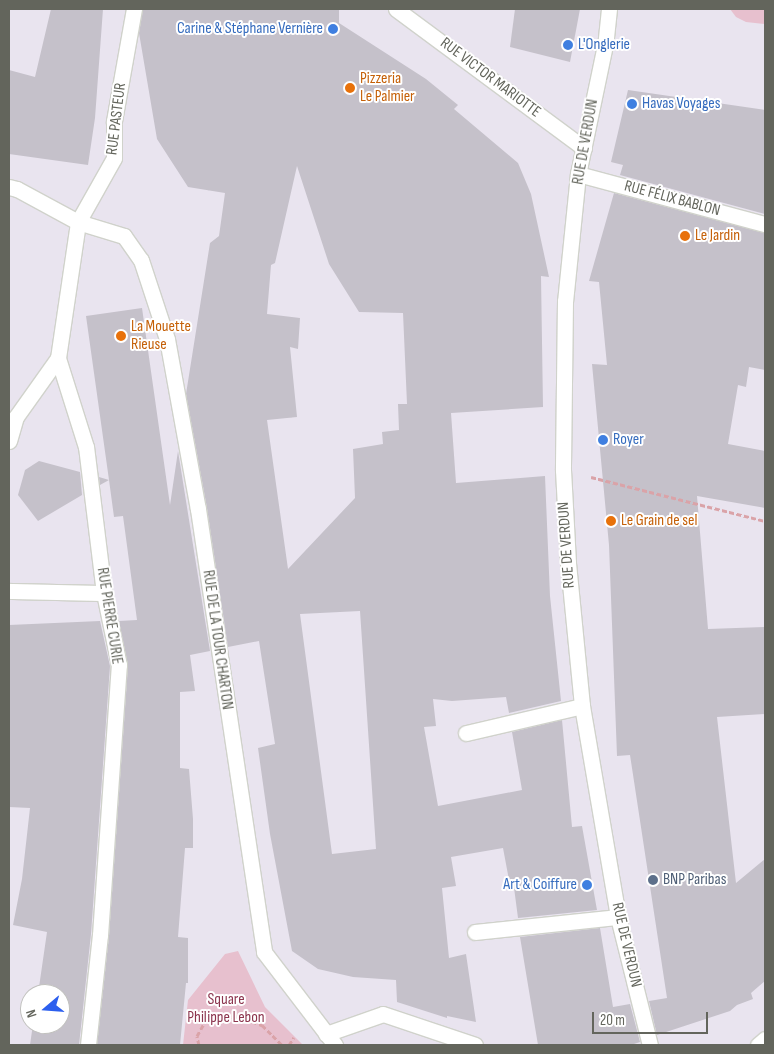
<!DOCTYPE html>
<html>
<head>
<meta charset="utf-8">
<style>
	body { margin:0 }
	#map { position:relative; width:774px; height:1054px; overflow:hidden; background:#e9e4ef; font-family:"Sofia Sans Condensed",sans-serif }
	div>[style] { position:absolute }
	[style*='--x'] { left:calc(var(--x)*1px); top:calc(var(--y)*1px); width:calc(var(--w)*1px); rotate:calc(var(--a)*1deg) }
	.green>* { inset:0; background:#e7c0ce }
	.building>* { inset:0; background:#c5c1ca }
	.path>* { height:3px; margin-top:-1.5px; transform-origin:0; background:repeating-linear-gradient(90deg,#daa3a8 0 5px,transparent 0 7.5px) }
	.roads { filter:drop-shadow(1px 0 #d0d2cb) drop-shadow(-1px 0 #d0d2cb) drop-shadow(0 1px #d0d2cb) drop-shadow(0 -1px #d0d2cb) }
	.lane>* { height:15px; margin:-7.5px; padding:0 7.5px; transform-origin:7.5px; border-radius:7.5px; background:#fff }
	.street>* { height:15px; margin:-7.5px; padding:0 7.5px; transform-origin:7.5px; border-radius:7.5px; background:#fff }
	.dots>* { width:14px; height:14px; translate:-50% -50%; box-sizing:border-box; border:2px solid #fff; border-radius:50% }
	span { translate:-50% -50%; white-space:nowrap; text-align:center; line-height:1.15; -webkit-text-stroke:4px #fff; paint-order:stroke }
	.shop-label { font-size:16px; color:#366cbe }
	.right { translate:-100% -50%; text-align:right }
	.left { translate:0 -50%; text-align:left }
	.street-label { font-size:16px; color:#63655c }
	.food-label { font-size:16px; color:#c56008 }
	.service-label { font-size:16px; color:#4e5e75 }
	.park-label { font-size:16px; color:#8c354e }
	.frame { position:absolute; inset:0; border:10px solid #63655c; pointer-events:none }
	.north { position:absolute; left:20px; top:984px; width:50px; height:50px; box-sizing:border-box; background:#fff; border:1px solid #c1c1be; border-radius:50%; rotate:252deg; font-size:14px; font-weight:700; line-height:20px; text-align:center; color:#63655c }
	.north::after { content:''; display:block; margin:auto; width:18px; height:22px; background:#2c5fee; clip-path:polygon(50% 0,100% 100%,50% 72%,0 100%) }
	.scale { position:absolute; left:592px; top:1012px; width:116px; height:22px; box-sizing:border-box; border:2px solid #63655c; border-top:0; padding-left:6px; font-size:15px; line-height:18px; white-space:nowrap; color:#63655c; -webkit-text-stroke:4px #fff; paint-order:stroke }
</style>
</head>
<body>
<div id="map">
	<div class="green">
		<i style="clip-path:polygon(730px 9px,765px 9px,765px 24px,746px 22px,736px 17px)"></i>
		<i style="clip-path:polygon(238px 951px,265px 1007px,303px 1045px,183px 1045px,188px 1000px,225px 954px)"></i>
	</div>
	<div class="building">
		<i style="clip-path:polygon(51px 9px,103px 9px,95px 118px,88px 165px,9px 154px,9px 70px,35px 77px)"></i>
		<i style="clip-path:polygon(evenodd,143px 9px,339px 9px,339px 23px,426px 79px,458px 105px,454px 109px,518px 163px,531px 194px,549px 277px,541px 276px,543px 407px,451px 413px,456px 483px,545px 476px,550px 596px,561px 701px,509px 713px,506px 697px,452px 701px,433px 699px,436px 726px,424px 727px,438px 806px,522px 790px,512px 732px,562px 720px,572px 827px,582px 826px,597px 910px,518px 918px,513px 880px,509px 880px,503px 848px,451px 857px,456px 886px,442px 888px,449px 958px,466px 954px,476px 1022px,447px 1016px,447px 1018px,397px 1002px,396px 980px,353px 977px,318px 969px,292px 951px,270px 834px,258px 748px,275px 744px,259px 641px,228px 647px,207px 508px,186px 394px,210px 243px,219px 236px,225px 193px,188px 187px,157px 139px,139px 33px,143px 9px,297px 166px,329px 264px,359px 312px,403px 313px,407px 404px,398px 404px,399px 430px,382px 432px,383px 444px,353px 449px,355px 498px,288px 569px,267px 420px,297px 417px,290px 347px,298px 349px,300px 318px,267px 314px,271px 265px,275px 263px,297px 166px,143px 9px,360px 611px,376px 849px,332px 854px,300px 614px,360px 611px)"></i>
		<i style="clip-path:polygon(515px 9px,580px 9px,570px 62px,510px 47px)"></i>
		<i style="clip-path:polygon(628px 90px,765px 110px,765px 214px,620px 175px,623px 165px,611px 162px)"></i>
		<i style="clip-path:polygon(614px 193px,765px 233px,765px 370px,749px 367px,746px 387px,738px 385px,728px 444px,765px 451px,765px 508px,697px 496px,708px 629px,765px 627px,765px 714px,717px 717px,736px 883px,765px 859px,765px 981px,751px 993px,753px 999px,737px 1005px,730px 1011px,657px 1035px,649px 1001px,667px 998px,630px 755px,617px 756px,609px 545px,592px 364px,607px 365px,599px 282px,589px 281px)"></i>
		<i style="clip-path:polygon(142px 308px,170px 505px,178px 451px,210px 651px,190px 655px,195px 691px,180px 692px,180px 768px,189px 769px,193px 819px,193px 848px,185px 848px,178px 937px,188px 938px,188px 983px,186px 983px,180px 1045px,97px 1045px,109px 936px,128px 666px,119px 621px,137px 620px,123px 516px,114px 517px,109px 480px,100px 485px,99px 477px,109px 480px,86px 316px)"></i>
		<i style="clip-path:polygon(39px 461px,80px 472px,82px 495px,38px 521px,18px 495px,25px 470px)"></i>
		<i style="clip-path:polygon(100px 621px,110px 666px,91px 934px,79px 1045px,30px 1045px,33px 1024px,60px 1024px,60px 994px,38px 994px,47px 932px,13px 925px,22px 879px,30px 808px,9px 807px,9px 625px)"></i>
		<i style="clip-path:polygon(600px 928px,613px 1007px,630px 1004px,640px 1042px,631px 1045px,538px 1045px,520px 937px)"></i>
	</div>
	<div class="path">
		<i style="--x:591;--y:477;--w:179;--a:14.2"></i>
		<i style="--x:199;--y:1045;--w:9;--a:-103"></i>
		<i style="--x:197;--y:1036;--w:18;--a:-61"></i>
		<i style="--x:206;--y:1020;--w:32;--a:-7"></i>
		<i style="--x:238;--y:1016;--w:26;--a:21"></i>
		<i style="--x:262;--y:1025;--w:28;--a:45"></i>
		<i style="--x:289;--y:1045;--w:9;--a:-58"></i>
	</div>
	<div class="roads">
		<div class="lane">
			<i style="--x:9;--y:591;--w:95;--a:1.2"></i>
			<i style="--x:466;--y:733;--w:119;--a:-13.1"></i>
			<i style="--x:475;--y:932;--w:144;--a:-6"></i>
		</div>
		<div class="street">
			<i style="--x:396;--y:9;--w:234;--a:36.5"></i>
			<i style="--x:609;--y:9;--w:31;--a:96"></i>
			<i style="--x:606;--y:40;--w:137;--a:101.8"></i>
			<i style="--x:578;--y:174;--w:128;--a:95.8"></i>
			<i style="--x:565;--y:301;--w:169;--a:90.7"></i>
			<i style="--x:563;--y:470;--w:93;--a:86.9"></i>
			<i style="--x:568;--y:563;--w:144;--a:84.4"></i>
			<i style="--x:582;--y:706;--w:214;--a:80.3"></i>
			<i style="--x:618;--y:917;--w:132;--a:76"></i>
			<i style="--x:578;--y:174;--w:194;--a:15"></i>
			<i style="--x:9;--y:187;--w:8;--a:14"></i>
			<i style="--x:17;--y:189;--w:69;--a:28.4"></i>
			<i style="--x:78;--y:222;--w:48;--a:16.9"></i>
			<i style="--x:124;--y:236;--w:29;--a:55"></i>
			<i style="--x:141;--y:260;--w:83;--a:71.8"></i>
			<i style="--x:167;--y:339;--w:173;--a:79.7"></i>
			<i style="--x:198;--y:509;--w:448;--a:81.5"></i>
			<i style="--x:264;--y:952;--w:117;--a:52.6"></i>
			<i style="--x:9;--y:441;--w:25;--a:-74"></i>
			<i style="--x:16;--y:417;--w:72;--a:-54.6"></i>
			<i style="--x:326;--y:1034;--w:60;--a:-19.3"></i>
			<i style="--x:383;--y:1014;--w:97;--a:18.6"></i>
			<i style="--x:88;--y:1045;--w:111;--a:-83.8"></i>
			<i style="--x:100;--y:935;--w:271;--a:-86"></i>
			<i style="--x:119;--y:665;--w:74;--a:-101.8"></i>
			<i style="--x:104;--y:593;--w:147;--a:-97"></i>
			<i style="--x:86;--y:447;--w:93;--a:-107.5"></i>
			<i style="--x:58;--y:358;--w:137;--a:-81.6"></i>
			<i style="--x:78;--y:222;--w:73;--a:-60.6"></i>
			<i style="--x:114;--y:158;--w:37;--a:-90"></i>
			<i style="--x:114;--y:121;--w:114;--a:-79.9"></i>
			<i style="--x:758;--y:1045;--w:9;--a:-41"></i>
		</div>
	</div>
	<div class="dots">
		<i style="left:333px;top:29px;background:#3f7fe0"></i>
		<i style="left:568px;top:45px;background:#3f7fe0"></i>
		<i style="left:350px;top:88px;background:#e8710a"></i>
		<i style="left:632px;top:104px;background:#3f7fe0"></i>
		<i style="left:685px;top:236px;background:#e8710a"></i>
		<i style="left:121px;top:336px;background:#e8710a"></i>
		<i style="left:603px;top:440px;background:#3f7fe0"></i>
		<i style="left:611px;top:521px;background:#e8710a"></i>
		<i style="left:653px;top:880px;background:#5c6f8a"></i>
		<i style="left:587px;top:885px;background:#3f7fe0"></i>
	</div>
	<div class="shop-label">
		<span class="right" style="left:323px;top:29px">Carine &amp; Stéphane Vernière</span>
		<span class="left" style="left:578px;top:45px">L'Onglerie</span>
		<span class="left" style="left:642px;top:104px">Havas Voyages</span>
		<span class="left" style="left:613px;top:440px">Royer</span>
		<span class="right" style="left:577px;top:885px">Art &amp; Coiffure</span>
	</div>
	<div class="street-label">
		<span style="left:490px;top:78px;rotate:37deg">RUE VICTOR MARIOTTE</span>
		<span style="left:117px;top:119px;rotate:-83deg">RUE PASTEUR</span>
		<span style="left:586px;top:142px;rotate:-80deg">RUE DE VERDUN</span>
		<span style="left:672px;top:199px;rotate:15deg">RUE FÉLIX BABLON</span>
		<span style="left:567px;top:545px;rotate:-94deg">RUE DE VERDUN</span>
		<span style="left:109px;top:616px;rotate:81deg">RUE PIERRE CURIE</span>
		<span style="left:217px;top:640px;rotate:82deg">RUE DE LA TOUR CHARTON</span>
		<span style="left:626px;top:945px;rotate:77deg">RUE DE VERDUN</span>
	</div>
	<div class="food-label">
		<span class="left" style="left:360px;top:88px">Pizzeria<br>Le Palmier</span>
		<span class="left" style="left:695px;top:236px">Le Jardin</span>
		<span class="left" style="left:131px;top:336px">La Mouette<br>Rieuse</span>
		<span class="left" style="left:621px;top:521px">Le Grain de sel</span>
	</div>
	<div class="service-label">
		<span class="left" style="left:663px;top:880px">BNP Paribas</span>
	</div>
	<div class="park-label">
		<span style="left:226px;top:1009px">Square<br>Philippe Lebon</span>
	</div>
	<div class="frame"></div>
	<div class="north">N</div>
	<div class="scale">20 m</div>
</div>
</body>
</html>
